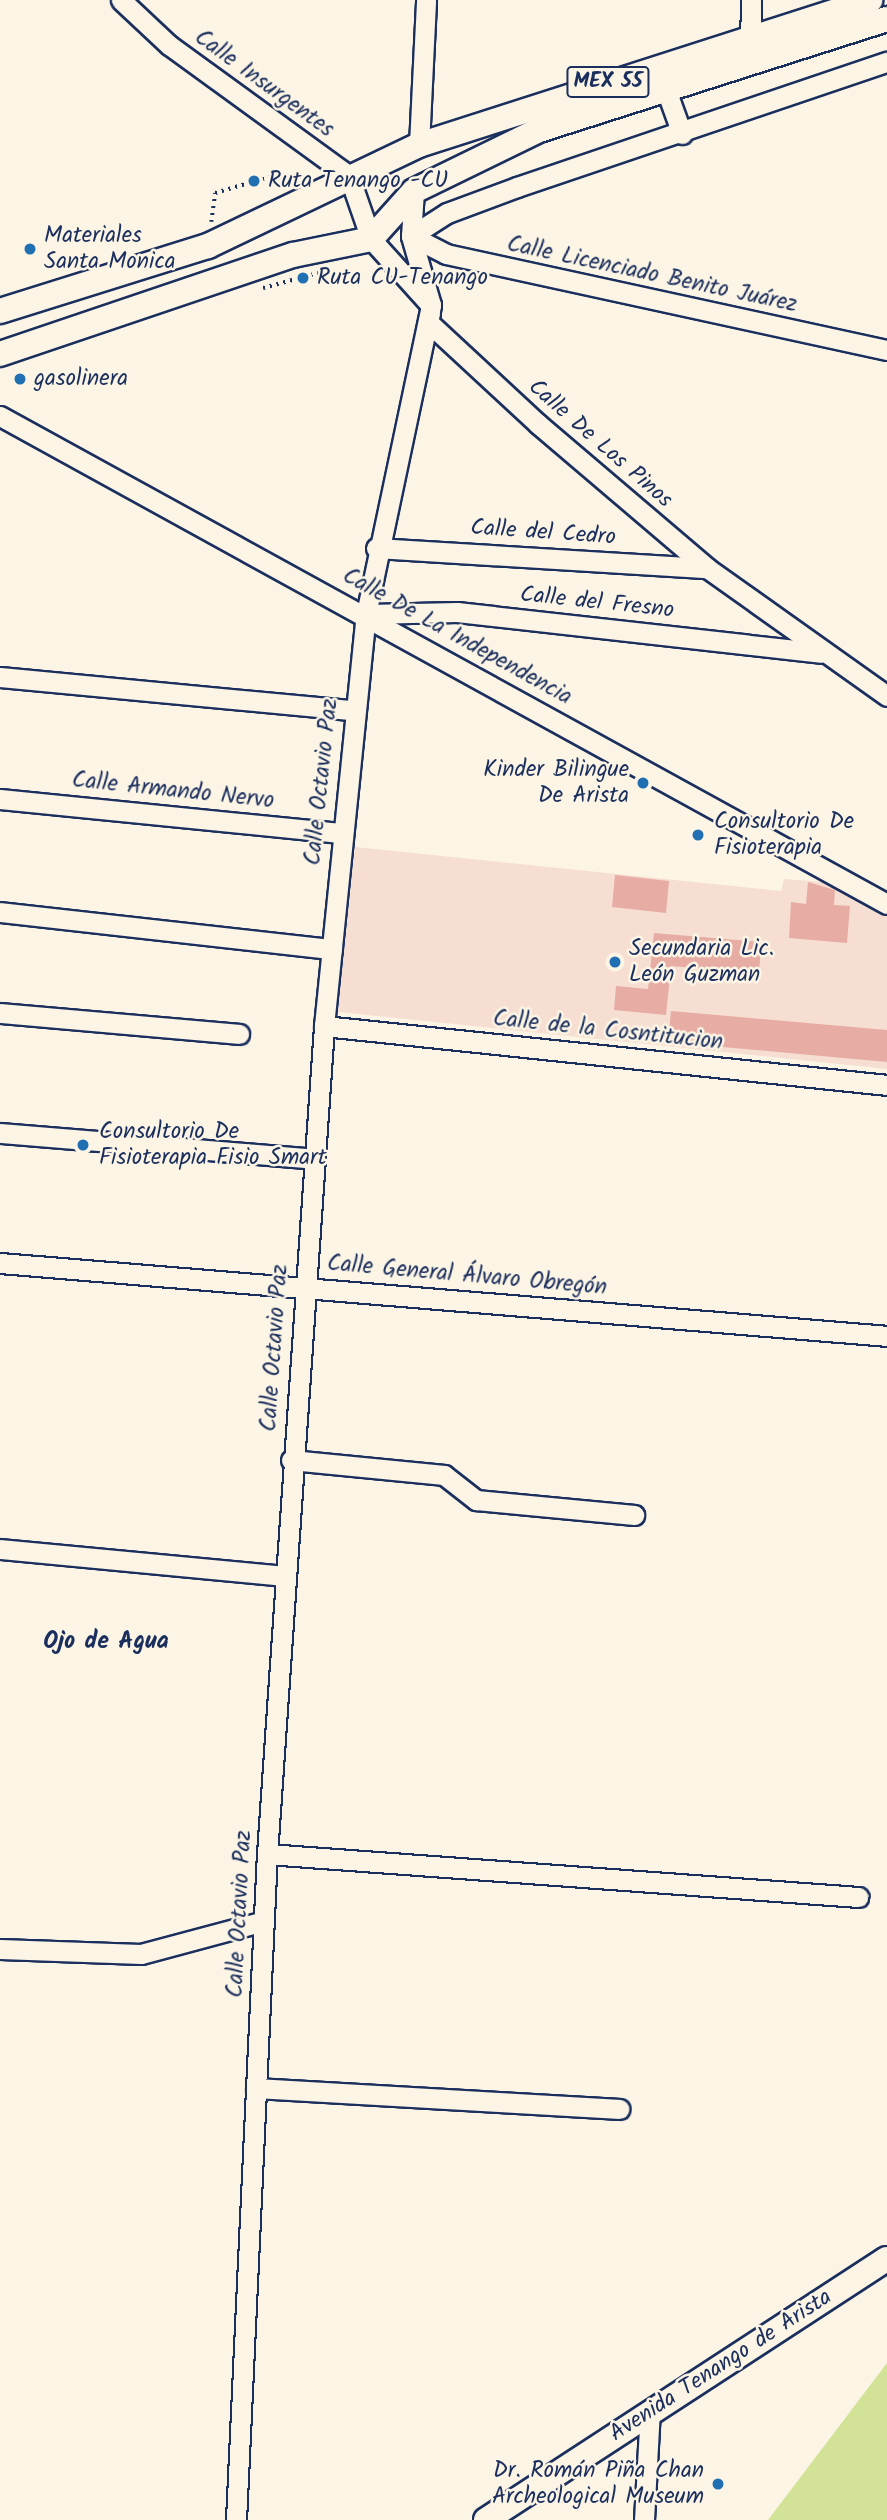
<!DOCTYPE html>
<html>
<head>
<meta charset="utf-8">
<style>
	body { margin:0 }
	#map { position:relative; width:887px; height:2520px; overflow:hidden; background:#fcf5e5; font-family:Kalam,sans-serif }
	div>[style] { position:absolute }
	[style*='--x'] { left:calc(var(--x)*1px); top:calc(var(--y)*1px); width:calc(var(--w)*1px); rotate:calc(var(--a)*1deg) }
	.built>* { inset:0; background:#f6dfd2 }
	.green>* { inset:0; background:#d2e397 }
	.building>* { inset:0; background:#e7aca4 }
	.path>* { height:3.5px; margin-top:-1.75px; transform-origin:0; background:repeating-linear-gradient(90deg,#1b2f5e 0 2px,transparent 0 7px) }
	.roads { filter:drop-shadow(2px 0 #1b2f5e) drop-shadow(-2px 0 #1b2f5e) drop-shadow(0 2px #1b2f5e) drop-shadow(0 -2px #1b2f5e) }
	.minor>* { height:19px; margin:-9.5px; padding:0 9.5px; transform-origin:9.5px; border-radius:9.5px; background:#fcf5e5 }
	.major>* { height:24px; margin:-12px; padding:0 12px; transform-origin:12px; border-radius:12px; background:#fcf5e5 }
	.dots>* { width:19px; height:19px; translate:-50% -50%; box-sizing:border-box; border:4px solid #fcf5e5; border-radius:50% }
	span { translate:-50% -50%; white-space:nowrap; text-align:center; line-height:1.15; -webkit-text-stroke:5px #fcf5e5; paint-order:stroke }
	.shield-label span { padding:2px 5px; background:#fcf5e5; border:2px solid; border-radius:5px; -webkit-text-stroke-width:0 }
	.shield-label { font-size:21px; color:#1b2f5e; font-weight:700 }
	.street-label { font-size:23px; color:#1b2f5e }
	.poi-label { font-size:23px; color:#1b2f5e }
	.left { translate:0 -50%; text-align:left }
	.right { translate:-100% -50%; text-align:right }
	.neighbourhood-label { font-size:24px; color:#1b2f5e; font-weight:700 }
</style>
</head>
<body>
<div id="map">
	<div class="built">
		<i style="clip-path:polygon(355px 847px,781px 891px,784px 879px,837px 883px,887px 913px,887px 1069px,338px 1012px)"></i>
	</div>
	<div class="green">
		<i style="clip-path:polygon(887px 2363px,887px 2520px,768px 2520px)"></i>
	</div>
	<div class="building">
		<i style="clip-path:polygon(615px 875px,669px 881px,666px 913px,612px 907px)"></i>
		<i style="clip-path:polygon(808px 882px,835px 890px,834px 905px,850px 906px,847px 943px,789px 938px,791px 902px,806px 904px)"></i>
		<i style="clip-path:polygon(654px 933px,761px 942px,759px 974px,671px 966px,666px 1015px,614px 1010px,616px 986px,648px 989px)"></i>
		<i style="clip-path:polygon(671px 1011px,887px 1030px,887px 1062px,668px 1042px)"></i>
	</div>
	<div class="path">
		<i style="--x:211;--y:222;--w:29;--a:-82"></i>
		<i style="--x:215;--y:193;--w:56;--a:-16.5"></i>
		<i style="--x:263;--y:288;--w:57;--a:-15.3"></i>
	</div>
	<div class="roads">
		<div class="minor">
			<i style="--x:121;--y:0;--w:66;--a:43.2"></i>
			<i style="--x:169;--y:45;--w:223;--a:36"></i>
			<i style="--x:349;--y:176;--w:67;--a:70.8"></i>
			<i style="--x:371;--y:239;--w:85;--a:47.9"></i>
			<i style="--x:750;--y:37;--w:37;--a:-88"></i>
			<i style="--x:665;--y:87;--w:50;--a:70.1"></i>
			<i style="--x:419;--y:145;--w:145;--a:-87.2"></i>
			<i style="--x:411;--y:236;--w:43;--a:-32.6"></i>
			<i style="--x:447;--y:213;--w:75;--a:-20.4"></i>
			<i style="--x:517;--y:187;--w:391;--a:-18.7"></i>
			<i style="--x:411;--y:236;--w:39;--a:27"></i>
			<i style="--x:446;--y:254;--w:451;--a:12.3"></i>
			<i style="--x:430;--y:313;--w:9;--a:103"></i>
			<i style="--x:428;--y:322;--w:150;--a:42.8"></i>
			<i style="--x:538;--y:424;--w:222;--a:40.4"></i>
			<i style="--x:707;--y:568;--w:221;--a:35.4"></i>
			<i style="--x:0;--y:416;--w:1012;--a:28.82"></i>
			<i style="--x:376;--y:548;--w:332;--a:3.5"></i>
			<i style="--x:367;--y:614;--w:90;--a:-1.3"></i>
			<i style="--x:457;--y:612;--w:366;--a:6.4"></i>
			<i style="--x:0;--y:677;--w:354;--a:5.4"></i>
			<i style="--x:0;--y:799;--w:342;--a:5.7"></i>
			<i style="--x:0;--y:912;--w:334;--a:6.4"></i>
			<i style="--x:0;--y:1013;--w:240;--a:5"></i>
			<i style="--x:324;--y:1026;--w:566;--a:5.98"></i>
			<i style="--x:0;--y:1133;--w:315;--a:4.7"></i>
			<i style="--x:0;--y:1263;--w:890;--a:4.7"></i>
			<i style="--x:291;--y:1460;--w:154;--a:5.6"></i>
			<i style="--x:444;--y:1475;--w:41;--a:38"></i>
			<i style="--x:476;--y:1500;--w:159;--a:5.4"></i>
			<i style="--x:0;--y:1549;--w:285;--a:5.4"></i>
			<i style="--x:267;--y:1854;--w:593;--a:4.16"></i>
			<i style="--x:0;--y:1949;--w:141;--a:2"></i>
			<i style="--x:141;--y:1954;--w:127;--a:-15"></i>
			<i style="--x:256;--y:2088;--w:364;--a:3.3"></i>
			<i style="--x:236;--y:2520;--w:667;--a:-87.34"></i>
			<i style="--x:267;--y:1854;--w:830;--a:-86.06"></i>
			<i style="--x:324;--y:1026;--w:414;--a:-84.2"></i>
			<i style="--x:366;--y:614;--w:316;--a:-78.1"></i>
			<i style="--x:431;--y:305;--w:72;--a:-106.2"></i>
			<i style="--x:411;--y:236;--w:45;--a:-86.2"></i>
			<i style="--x:644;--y:2520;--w:110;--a:-86.9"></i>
		</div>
		<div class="major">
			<i style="--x:0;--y:311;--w:218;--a:-17.4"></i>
			<i style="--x:208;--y:246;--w:234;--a:-25.6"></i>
			<i style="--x:419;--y:145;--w:474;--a:-17.8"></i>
			<i style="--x:0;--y:354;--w:309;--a:-18.7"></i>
			<i style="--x:293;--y:255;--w:80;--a:-11.6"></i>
			<i style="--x:371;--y:239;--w:64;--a:-48.1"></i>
			<i style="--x:414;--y:191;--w:139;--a:-26"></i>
			<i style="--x:539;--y:130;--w:365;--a:-17.7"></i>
			<i style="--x:486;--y:2520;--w:478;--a:-33.1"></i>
		</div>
	</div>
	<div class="dots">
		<i style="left:254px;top:181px;background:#1f6fb2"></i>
		<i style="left:30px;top:249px;background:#1f6fb2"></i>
		<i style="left:303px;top:278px;background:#1f6fb2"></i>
		<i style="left:20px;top:379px;background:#1f6fb2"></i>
		<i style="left:643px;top:783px;background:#1f6fb2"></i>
		<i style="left:698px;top:835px;background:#1f6fb2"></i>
		<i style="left:615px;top:962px;background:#1f6fb2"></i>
		<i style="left:83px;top:1145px;background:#1f6fb2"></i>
		<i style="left:718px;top:2484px;background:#1f6fb2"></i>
	</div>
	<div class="shield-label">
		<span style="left:608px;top:82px">MEX 55</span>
	</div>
	<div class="street-label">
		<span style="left:264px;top:84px;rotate:36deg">Calle Insurgentes</span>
		<span style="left:652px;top:275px;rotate:12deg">Calle Licenciado Benito Juárez</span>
		<span style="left:600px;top:444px;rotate:41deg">Calle De Los Pinos</span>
		<span style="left:543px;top:533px;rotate:4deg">Calle del Cedro</span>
		<span style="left:597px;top:603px;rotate:6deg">Calle del Fresno</span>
		<span style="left:457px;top:637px;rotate:29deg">Calle De La Independencia</span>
		<span style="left:322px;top:782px;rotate:-84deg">Calle Octavio Paz</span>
		<span style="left:173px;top:791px;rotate:6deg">Calle Armando Nervo</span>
		<span style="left:608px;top:1031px;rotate:6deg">Calle de la Cosntitucion</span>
		<span style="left:467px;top:1276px;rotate:5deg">Calle General Álvaro Obregón</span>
		<span style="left:275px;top:1348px;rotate:-86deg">Calle Octavio Paz</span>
		<span style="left:240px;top:1914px;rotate:-87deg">Calle Octavio Paz</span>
		<span style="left:721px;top:2366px;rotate:-33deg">Avenida Tenango de Arista</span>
	</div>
	<div class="poi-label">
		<span class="left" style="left:268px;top:181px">Ruta Tenango -CU</span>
		<span class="left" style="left:44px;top:249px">Materiales<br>Santa Monica</span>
		<span class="left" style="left:317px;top:278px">Ruta CU-Tenango</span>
		<span class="left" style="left:34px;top:379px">gasolinera</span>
		<span class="right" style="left:629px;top:783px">Kinder Bilingue<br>De Arista</span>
		<span class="left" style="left:714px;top:835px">Consultorio De<br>Fisioterapia</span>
		<span class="left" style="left:629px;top:962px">Secundaria Lic.<br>León Guzman</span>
		<span class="left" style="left:99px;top:1145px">Consultorio De<br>Fisioterapia Fisio Smart</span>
		<span class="right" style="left:704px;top:2484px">Dr. Román Piña Chan<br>Archeological Museum</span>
	</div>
	<div class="neighbourhood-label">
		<span style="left:106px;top:1642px">Ojo de Agua</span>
	</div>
</div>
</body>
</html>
